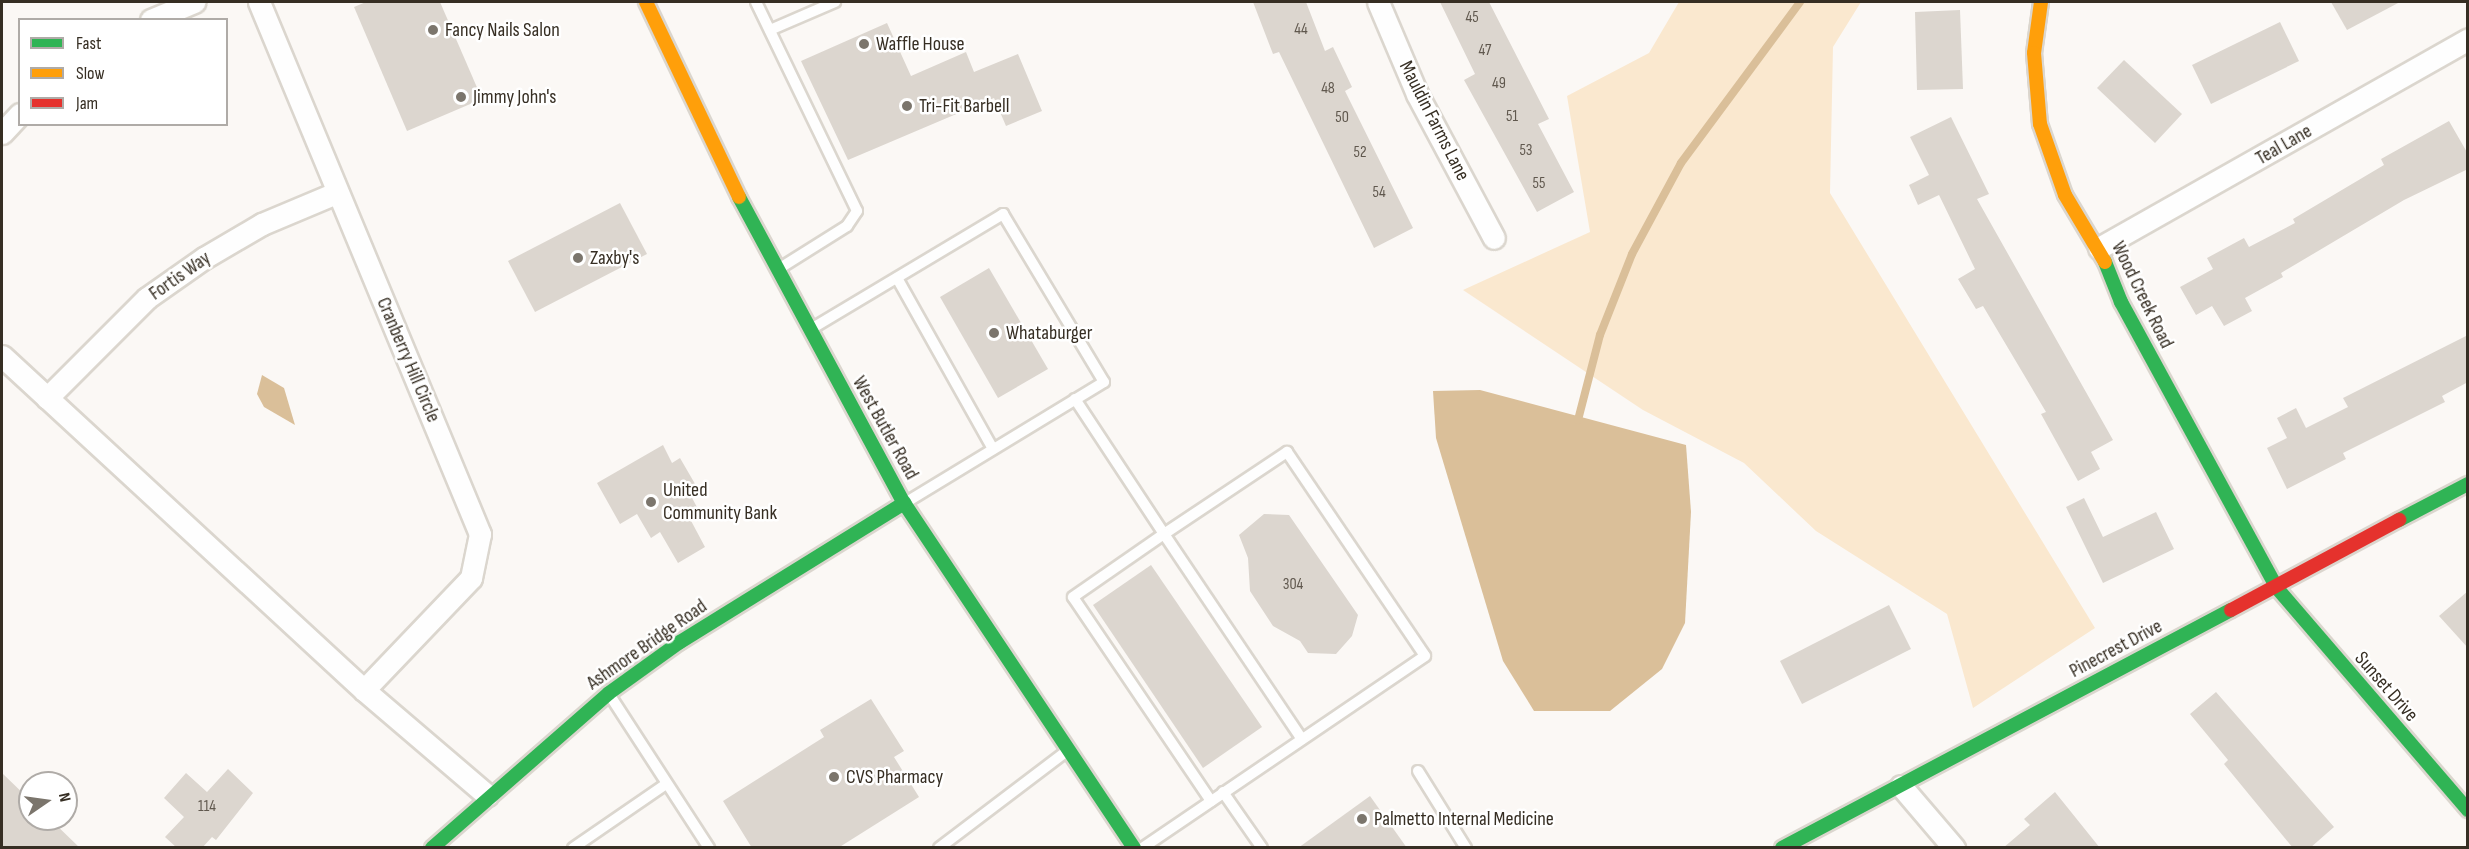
<!DOCTYPE html>
<html>
<head>
<meta charset="utf-8">
<style>
	body { margin:0 }
	#map { position:relative; width:2469px; height:849px; overflow:hidden; background:#fbf8f5; font-family:"Sofia Sans Condensed",sans-serif }
	div>[style] { position:absolute }
	[style*='--x'] { left:calc(var(--x)*1px); top:calc(var(--y)*1px); width:calc(var(--w)*1px); rotate:calc(var(--a)*1deg) }
	.green>* { inset:0; background:#fae8cf }
	.water>* { inset:0; background:#dabf99 }
	.stream>* { height:8px; margin:-4px; padding:0 4px; transform-origin:4px; border-radius:4px; background:#dabf99 }
	.building>* { inset:0; background:#dcd6cf }
	.roads { filter:drop-shadow(2px 0 #dbd6ce) drop-shadow(-2px 0 #dbd6ce) drop-shadow(0 2px #dbd6ce) drop-shadow(0 -2px #dbd6ce) }
	.lane>* { height:10px; margin:-5px; padding:0 5px; transform-origin:5px; border-radius:5px; background:#fefefe }
	.street>* { height:21px; margin:-10.5px; padding:0 10.5px; transform-origin:10.5px; border-radius:10.5px; background:#fefefe }
	.fast>* { height:14px; margin:-7px; padding:0 7px; transform-origin:7px; border-radius:7px; background:#30b455 }
	.slow>* { height:14px; margin:-7px; padding:0 7px; transform-origin:7px; border-radius:7px; background:#ff9f0a }
	.jam>* { height:14px; margin:-7px; padding:0 7px; transform-origin:7px; border-radius:7px; background:#e5322d }
	.dots>* { width:16px; height:16px; translate:-50% -50%; box-sizing:border-box; border:3px solid #fff; border-radius:50% }
	span { translate:-50% -50%; white-space:nowrap; text-align:center; line-height:1.15; -webkit-text-stroke:5px #fff; paint-order:stroke }
	.number-label { font-size:16px; color:#60584e }
	.number-label span { -webkit-text-stroke-width:0 }
	.poi-label { font-size:20px; color:#362e23 }
	.left { translate:0 -50%; text-align:left }
	.street-label { font-size:20px; color:#362e23 }
	.frame { position:absolute; inset:0; border:3px solid #362e23; pointer-events:none }
	.legend { position:absolute; left:18px; top:18px; width:210px; height:108px; box-sizing:border-box; background:#fff; border:2px solid #afaba7; margin:0; padding:8px 10px; list-style:none; font-size:18px; color:#362e23 }
	.legend li { display:flex; align-items:center; gap:12px; height:30px }
	.legend b { width:30px; border:2px solid #afaba7 }
	.north { position:absolute; left:18px; top:771px; width:60px; height:60px; box-sizing:border-box; background:#fff; border:2px solid #afaba7; border-radius:50%; rotate:77deg; font-size:16px; font-weight:700; line-height:24px; text-align:center; color:#362e23 }
	.north::after { content:''; display:block; margin:auto; width:21px; height:27px; background:#7b756c; clip-path:polygon(50% 0,100% 100%,50% 72%,0 100%) }
</style>
</head>
<body>
<div id="map">
	<div class="green">
		<i style="clip-path:polygon(1679px 2px,1861px 2px,1833px 47px,1830px 193px,2095px 628px,1973px 708px,1947px 614px,1816px 531px,1744px 463px,1643px 410px,1463px 290px,1590px 232px,1567px 96px,1649px 53px)"></i>
	</div>
	<div class="water">
		<i style="clip-path:polygon(262px 375px,284px 388px,295px 425px,264px 407px,257px 394px)"></i>
		<i style="clip-path:polygon(1480px 390px,1686px 445px,1691px 512px,1685px 623px,1662px 669px,1610px 711px,1534px 711px,1503px 661px,1436px 438px,1433px 391px)"></i>
	</div>
	<div class="stream">
		<i style="--x:1578;--y:420;--w:88;--a:-75.5"></i>
		<i style="--x:1600;--y:335;--w:87;--a:-68.4"></i>
		<i style="--x:1632;--y:254;--w:103;--a:-61.7"></i>
		<i style="--x:1681;--y:163;--w:200;--a:-53.5"></i>
	</div>
	<div class="building">
		<i style="clip-path:polygon(366px 2px,440px 2px,482px 99px,407px 131px,354px 7px)"></i>
		<i style="clip-path:polygon(1253px 2px,1306px 2px,1325px 51px,1333px 47px,1352px 87px,1345px 91px,1413px 228px,1374px 248px,1279px 52px,1273px 54px)"></i>
		<i style="clip-path:polygon(1440px 2px,1489px 2px,1549px 119px,1538px 124px,1574px 192px,1537px 212px,1464px 80px,1475px 74px)"></i>
		<i style="clip-path:polygon(2331px 2px,2400px 2px,2347px 30px)"></i>
		<i style="clip-path:polygon(1960px 10px,1963px 89px,1917px 90px,1915px 12px)"></i>
		<i style="clip-path:polygon(2280px 22px,2299px 61px,2211px 104px,2192px 65px)"></i>
		<i style="clip-path:polygon(887px 23px,911px 76px,966px 52px,974px 72px,1018px 54px,1042px 111px,1006px 126px,994px 98px,848px 160px,801px 61px)"></i>
		<i style="clip-path:polygon(2124px 60px,2182px 114px,2155px 143px,2097px 88px)"></i>
		<i style="clip-path:polygon(1951px 117px,1989px 194px,1977px 199px,2113px 440px,2091px 452px,2100px 469px,2078px 481px,2041px 414px,2046px 412px,1983px 306px,1976px 309px,1958px 279px,1975px 269px,1939px 195px,1918px 205px,1909px 185px,1929px 175px,1910px 137px)"></i>
		<i style="clip-path:polygon(2449px 121px,2468px 154px,2468px 169px,2404px 200px,2281px 273px,2283px 277px,2245px 298px,2252px 311px,2224px 326px,2212px 306px,2196px 315px,2180px 287px,2213px 269px,2207px 258px,2244px 238px,2249px 247px,2295px 223px,2293px 219px,2384px 165px,2381px 159px)"></i>
		<i style="clip-path:polygon(620px 203px,647px 254px,535px 312px,508px 261px)"></i>
		<i style="clip-path:polygon(989px 268px,1048px 369px,998px 398px,940px 297px)"></i>
		<i style="clip-path:polygon(2468px 335px,2468px 382px,2442px 396px,2445px 402px,2343px 453px,2346px 459px,2287px 489px,2267px 448px,2287px 438px,2277px 418px,2296px 408px,2306px 428px,2348px 407px,2343px 398px)"></i>
		<i style="clip-path:polygon(663px 445px,672px 463px,680px 458px,698px 489px,690px 494px,699px 511px,689px 517px,705px 547px,678px 563px,660px 532px,651px 538px,637px 514px,620px 524px,597px 483px)"></i>
		<i style="clip-path:polygon(2084px 498px,2103px 537px,2156px 512px,2174px 549px,2103px 583px,2066px 507px)"></i>
		<i style="clip-path:polygon(1264px 514px,1289px 515px,1358px 615px,1352px 636px,1336px 654px,1308px 653px,1300px 641px,1273px 626px,1250px 591px,1248px 558px,1239px 535px)"></i>
		<i style="clip-path:polygon(1151px 565px,1262px 727px,1203px 768px,1093px 605px)"></i>
		<i style="clip-path:polygon(2468px 591px,2468px 648px,2439px 616px)"></i>
		<i style="clip-path:polygon(1889px 605px,1911px 649px,1802px 704px,1780px 661px)"></i>
		<i style="clip-path:polygon(2216px 692px,2334px 827px,2310px 848px,2293px 848px,2224px 764px,2228px 760px,2190px 714px)"></i>
		<i style="clip-path:polygon(871px 699px,904px 751px,894px 757px,919px 797px,838px 848px,752px 848px,723px 801px,824px 737px,820px 730px)"></i>
		<i style="clip-path:polygon(228px 769px,253px 793px,216px 840px,212px 837px,202px 848px,177px 848px,165px 837px,184px 817px,164px 798px,186px 773px,207px 792px)"></i>
		<i style="clip-path:polygon(2px 773px,30px 800px,30px 819px,50px 819px,80px 848px,2px 848px)"></i>
		<i style="clip-path:polygon(2055px 792px,2100px 848px,2003px 848px,2030px 825px,2024px 819px)"></i>
		<i style="clip-path:polygon(1370px 796px,1407px 848px,1298px 848px)"></i>
	</div>
	<div class="roads">
		<div class="lane">
			<i style="--x:756;--y:2;--w:232;--a:64.2"></i>
			<i style="--x:857;--y:211;--w:18;--a:124"></i>
			<i style="--x:847;--y:226;--w:79;--a:147.9"></i>
			<i style="--x:770;--y:30;--w:71;--a:-23.3"></i>
			<i style="--x:897;--y:278;--w:196;--a:60.7"></i>
			<i style="--x:811;--y:329;--w:224;--a:-30.9"></i>
			<i style="--x:1003;--y:214;--w:196;--a:59"></i>
			<i style="--x:1104;--y:382;--w:231;--a:148.7"></i>
			<i style="--x:1075;--y:399;--w:162;--a:56.6"></i>
			<i style="--x:1164;--y:534;--w:148;--a:-33.7"></i>
			<i style="--x:1287;--y:452;--w:246;--a:55.9"></i>
			<i style="--x:1425;--y:656;--w:342;--a:145.8"></i>
			<i style="--x:609;--y:694;--w:184;--a:57"></i>
			<i style="--x:1418;--y:771;--w:91;--a:58.1"></i>
			<i style="--x:1223;--y:792;--w:68;--a:55.1"></i>
			<i style="--x:1211;--y:801;--w:246;--a:-124.1"></i>
			<i style="--x:1073;--y:597;--w:111;--a:-34.7"></i>
			<i style="--x:1164;--y:534;--w:247;--a:56.1"></i>
			<i style="--x:573;--y:848;--w:113;--a:-34.5"></i>
			<i style="--x:939;--y:848;--w:161;--a:-37.2"></i>
		</div>
		<div class="street">
			<i style="--x:259;--y:2;--w:576;--a:67.44"></i>
			<i style="--x:480;--y:534;--w:45;--a:101.6"></i>
			<i style="--x:471;--y:578;--w:155;--a:133.7"></i>
			<i style="--x:1378;--y:2;--w:100;--a:67"></i>
			<i style="--x:1417;--y:94;--w:163;--a:61.9"></i>
			<i style="--x:151;--y:20;--w:47;--a:-22.7"></i>
			<i style="--x:2;--y:133;--w:26;--a:-47"></i>
			<i style="--x:2099;--y:248;--w:424;--a:-29.5"></i>
			<i style="--x:2;--y:356;--w:493;--a:42.7"></i>
			<i style="--x:364;--y:690;--w:162;--a:40.5"></i>
			<i style="--x:47;--y:398;--w:141;--a:-45"></i>
			<i style="--x:147;--y:298;--w:70;--a:-35.1"></i>
			<i style="--x:204;--y:258;--w:67;--a:-30.4"></i>
			<i style="--x:262;--y:224;--w:82;--a:-22.8"></i>
			<i style="--x:1901;--y:786;--w:82;--a:49.5"></i>
		</div>
		<div class="fast">
			<i style="--x:739;--y:197;--w:348;--a:61.7"></i>
			<i style="--x:904;--y:503;--w:415;--a:56.3"></i>
			<i style="--x:2105;--y:262;--w:43;--a:68.2"></i>
			<i style="--x:2121;--y:302;--w:326;--a:61.4"></i>
			<i style="--x:2277;--y:588;--w:293;--a:49.3"></i>
			<i style="--x:2399;--y:520;--w:78;--a:-27.6"></i>
			<i style="--x:432;--y:848;--w:235;--a:-41.2"></i>
			<i style="--x:609;--y:693;--w:87;--a:-35.7"></i>
			<i style="--x:680;--y:642;--w:264;--a:-31.8"></i>
			<i style="--x:1782;--y:848;--w:508;--a:-27.93"></i>
		</div>
		<div class="slow">
			<i style="--x:646;--y:2;--w:216;--a:64.5"></i>
			<i style="--x:2041;--y:2;--w:51;--a:97.8"></i>
			<i style="--x:2034;--y:53;--w:71;--a:85.2"></i>
			<i style="--x:2040;--y:124;--w:75;--a:70.6"></i>
			<i style="--x:2065;--y:195;--w:78;--a:59.2"></i>
		</div>
		<div class="jam">
			<i style="--x:2231;--y:610;--w:191;--a:-28.2"></i>
		</div>
	</div>
	<div class="dots">
		<i style="left:433px;top:30px;background:#7b756c"></i>
		<i style="left:864px;top:44px;background:#7b756c"></i>
		<i style="left:461px;top:97px;background:#7b756c"></i>
		<i style="left:907px;top:106px;background:#7b756c"></i>
		<i style="left:578px;top:258px;background:#7b756c"></i>
		<i style="left:994px;top:333px;background:#7b756c"></i>
		<i style="left:651px;top:502px;background:#7b756c"></i>
		<i style="left:834px;top:777px;background:#7b756c"></i>
		<i style="left:1362px;top:819px;background:#7b756c"></i>
	</div>
	<div class="number-label">
		<span style="left:1472px;top:18px">45</span>
		<span style="left:1301px;top:30px">44</span>
		<span style="left:1485px;top:51px">47</span>
		<span style="left:1499px;top:84px">49</span>
		<span style="left:1328px;top:89px">48</span>
		<span style="left:1512px;top:117px">51</span>
		<span style="left:1342px;top:118px">50</span>
		<span style="left:1526px;top:151px">53</span>
		<span style="left:1360px;top:153px">52</span>
		<span style="left:1539px;top:184px">55</span>
		<span style="left:1379px;top:193px">54</span>
		<span style="left:1293px;top:585px">304</span>
		<span style="left:207px;top:807px">114</span>
	</div>
	<div class="poi-label">
		<span class="left" style="left:445px;top:30px">Fancy Nails Salon</span>
		<span class="left" style="left:876px;top:44px">Waffle House</span>
		<span class="left" style="left:473px;top:97px">Jimmy John's</span>
		<span class="left" style="left:919px;top:106px">Tri-Fit Barbell</span>
		<span class="left" style="left:590px;top:258px">Zaxby's</span>
		<span class="left" style="left:1006px;top:333px">Whataburger</span>
		<span class="left" style="left:663px;top:502px">United<br>Community Bank</span>
		<span class="left" style="left:846px;top:777px">CVS Pharmacy</span>
		<span class="left" style="left:1374px;top:819px">Palmetto Internal Medicine</span>
	</div>
	<div class="street-label">
		<span style="left:1434px;top:121px;rotate:63deg">Mauldin Farms Lane</span>
		<span style="left:2284px;top:145px;rotate:-30deg">Teal Lane</span>
		<span style="left:180px;top:276px;rotate:-35deg">Fortis Way</span>
		<span style="left:2142px;top:295px;rotate:64deg">Wood Creek Road</span>
		<span style="left:408px;top:360px;rotate:67deg">Cranberry Hill Circle</span>
		<span style="left:885px;top:428px;rotate:61deg">West Butler Road</span>
		<span style="left:647px;top:645px;rotate:-35deg">Ashmore Bridge Road</span>
		<span style="left:2116px;top:649px;rotate:-28deg">Pinecrest Drive</span>
		<span style="left:2386px;top:687px;rotate:49deg">Sunset Drive</span>
	</div>
	<div class="frame"></div>
	<ul class="legend">
	<li><b style="height:8px;background:#30b455"></b>Fast</li>
	<li><b style="height:8px;background:#ff9f0a"></b>Slow</li>
	<li><b style="height:8px;background:#e5322d"></b>Jam</li>
	</ul>
	<div class="north">N</div>
</div>
</body>
</html>
